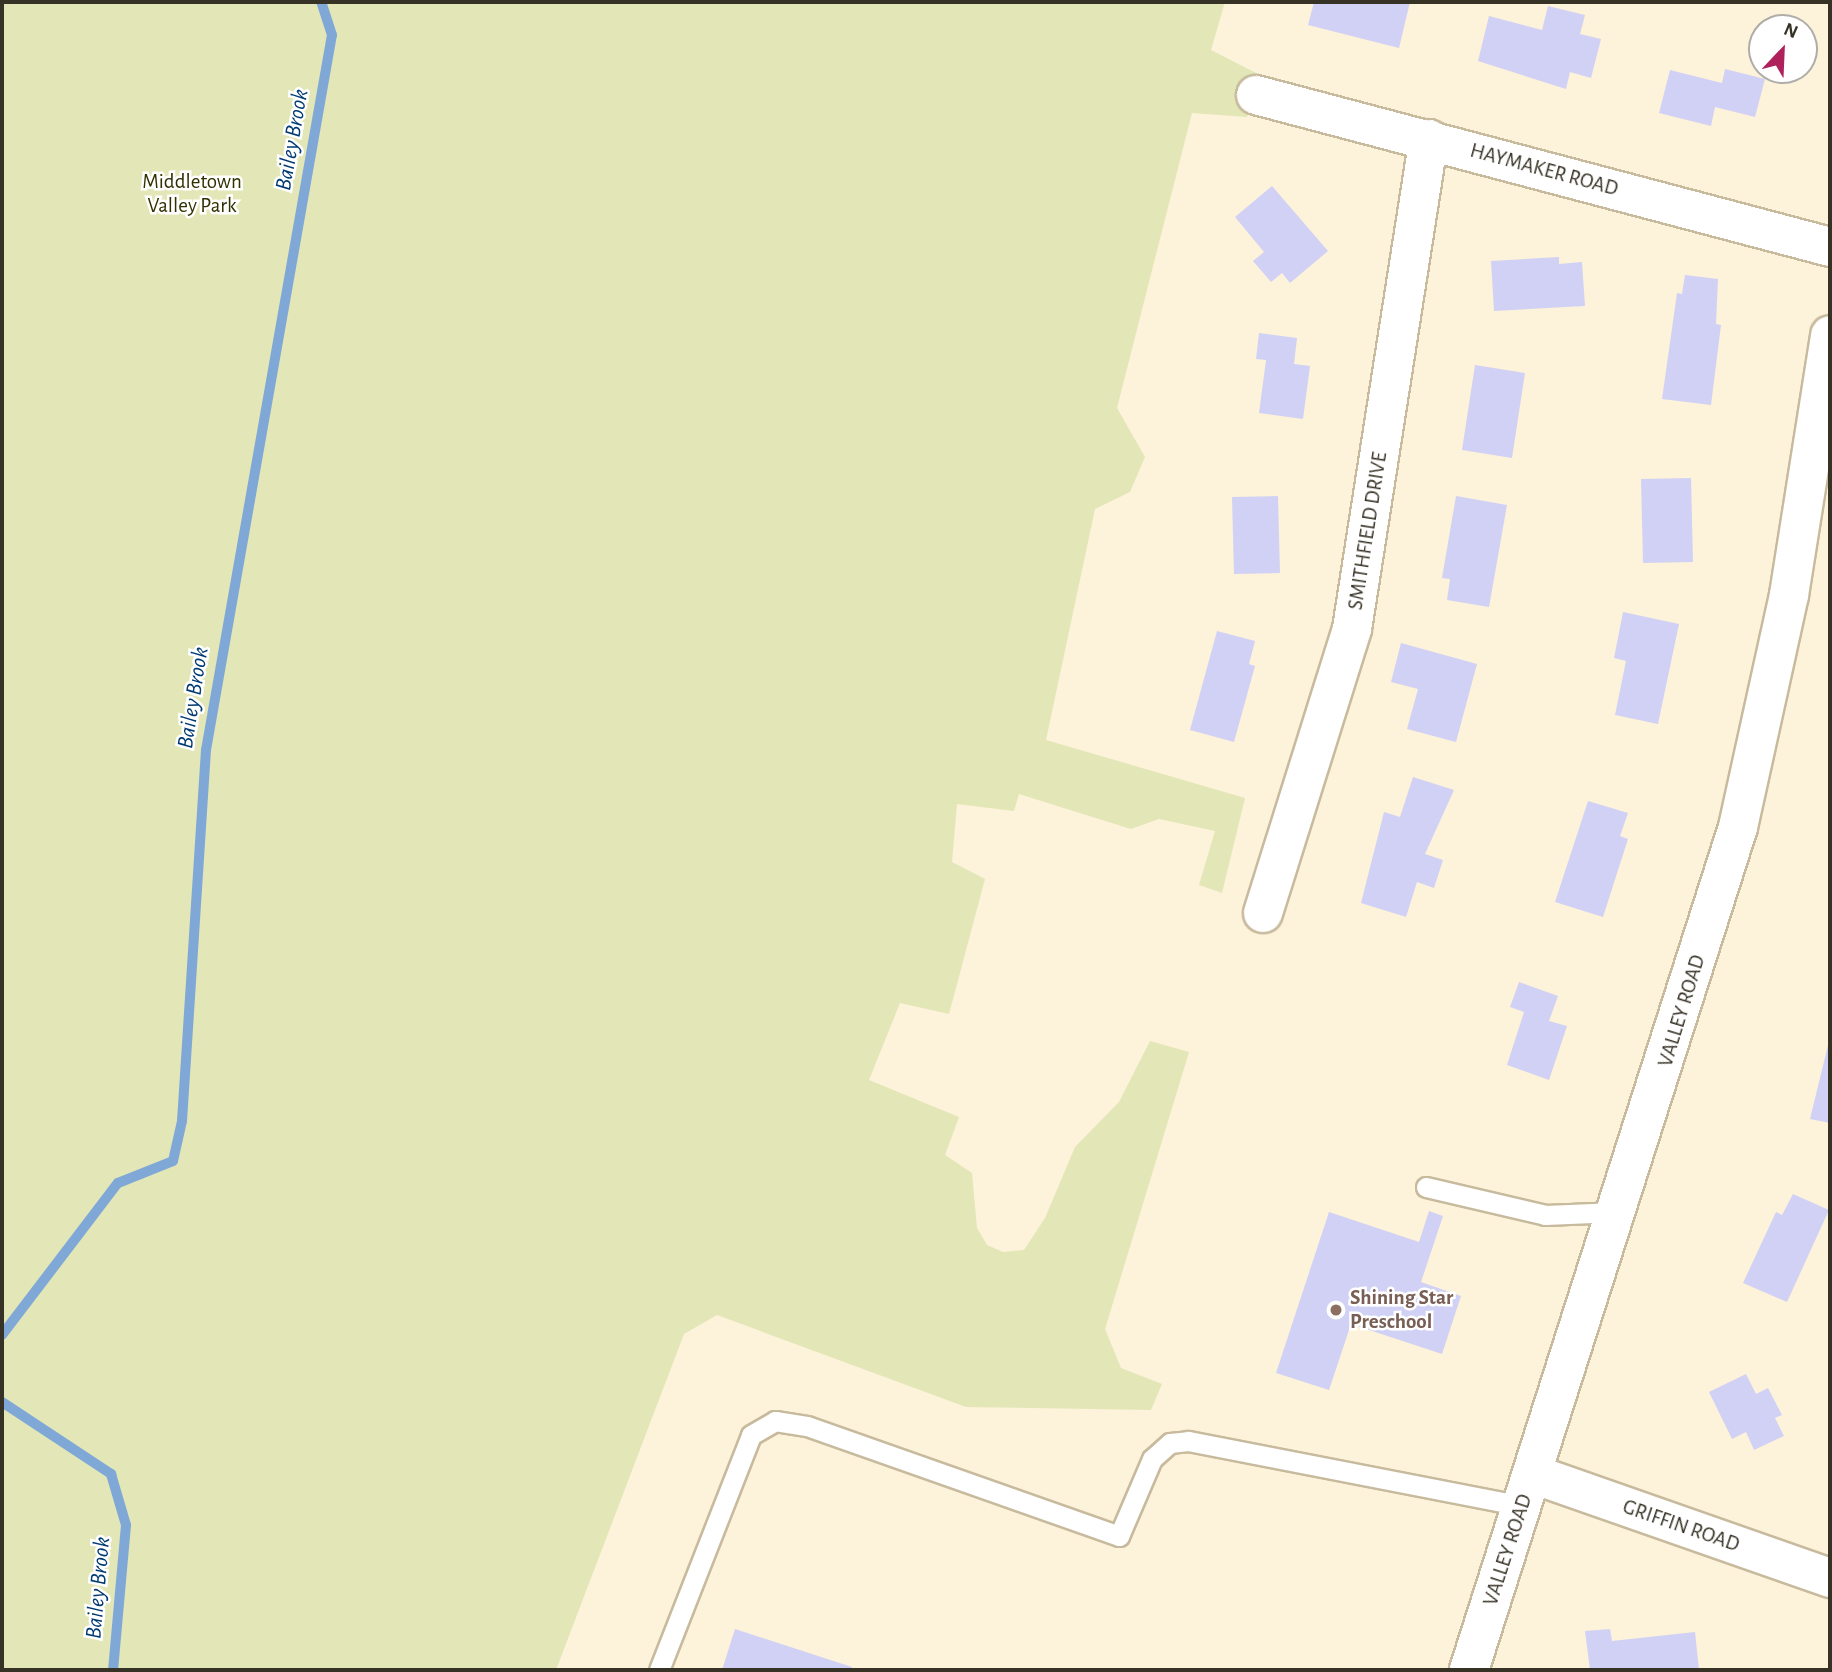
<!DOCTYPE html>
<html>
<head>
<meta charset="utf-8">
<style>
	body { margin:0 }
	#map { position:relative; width:1832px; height:1672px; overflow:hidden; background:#fdf2da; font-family:"Alegreya Sans",sans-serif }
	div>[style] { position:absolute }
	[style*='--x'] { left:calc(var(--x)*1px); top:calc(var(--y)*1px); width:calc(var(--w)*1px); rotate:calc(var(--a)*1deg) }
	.green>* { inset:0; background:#e3e6b7 }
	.stream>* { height:10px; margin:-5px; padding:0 5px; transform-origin:5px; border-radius:5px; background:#80a8d7 }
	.building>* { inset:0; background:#d1d1f5 }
	.roads { filter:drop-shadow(2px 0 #c7ba9d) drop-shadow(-2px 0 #c7ba9d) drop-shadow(0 2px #c7ba9d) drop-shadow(0 -2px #c7ba9d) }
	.lane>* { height:19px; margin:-9.5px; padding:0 9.5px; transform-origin:9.5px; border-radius:9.5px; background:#fff }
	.street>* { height:38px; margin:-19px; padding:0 19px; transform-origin:19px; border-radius:19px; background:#fff }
	.secondary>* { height:38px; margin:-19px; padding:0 19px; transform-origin:19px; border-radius:19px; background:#fff }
	.dots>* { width:19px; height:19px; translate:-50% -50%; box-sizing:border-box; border:4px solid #fff; border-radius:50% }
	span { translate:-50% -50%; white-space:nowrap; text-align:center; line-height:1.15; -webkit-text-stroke:5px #fff; paint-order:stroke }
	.street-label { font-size:21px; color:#373226 }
	.park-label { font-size:21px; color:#303000 }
	.education-label { font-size:21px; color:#785e54; font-weight:700 }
	.left { translate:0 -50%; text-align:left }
	.water-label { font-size:23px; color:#003a73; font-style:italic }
	.frame { position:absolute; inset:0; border:4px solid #373226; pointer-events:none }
	.north { position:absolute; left:1748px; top:14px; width:70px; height:70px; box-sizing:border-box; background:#fff; border:2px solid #afada8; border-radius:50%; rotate:23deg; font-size:19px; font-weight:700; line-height:28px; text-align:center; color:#373226 }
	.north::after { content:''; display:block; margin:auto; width:24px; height:32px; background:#af215b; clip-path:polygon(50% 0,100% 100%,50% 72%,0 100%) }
</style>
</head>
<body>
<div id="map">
	<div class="green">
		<i style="clip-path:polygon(2px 2px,1225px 2px,1211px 50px,1256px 73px,1247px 117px,1192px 113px,1117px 408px,1145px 457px,1130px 492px,1095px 509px,1046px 740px,1245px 798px,1222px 893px,1199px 885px,1215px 831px,1159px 819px,1131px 829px,1019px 794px,1014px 811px,957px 804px,952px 862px,985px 879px,949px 1014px,900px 1003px,869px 1080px,959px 1117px,945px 1155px,972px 1173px,977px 1228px,987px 1245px,1003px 1252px,1024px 1250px,1045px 1218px,1075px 1147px,1119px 1102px,1150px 1041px,1189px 1052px,1105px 1329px,1121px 1368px,1162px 1384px,1151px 1410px,966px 1407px,717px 1315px,684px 1334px,556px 1670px,2px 1670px)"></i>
	</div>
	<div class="stream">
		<i style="--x:2;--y:1335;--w:191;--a:-52.7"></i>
		<i style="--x:118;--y:1183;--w:59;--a:-21.8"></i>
		<i style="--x:173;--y:1161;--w:41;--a:-77.3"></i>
		<i style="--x:182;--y:1121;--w:372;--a:-86.3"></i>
		<i style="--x:206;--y:750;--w:726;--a:-80.01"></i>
		<i style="--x:332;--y:35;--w:35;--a:-108"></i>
		<i style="--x:2;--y:1402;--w:131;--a:33.4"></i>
		<i style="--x:111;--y:1474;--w:53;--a:73.6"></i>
		<i style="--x:126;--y:1525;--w:146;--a:95.1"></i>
	</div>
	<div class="building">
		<i style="clip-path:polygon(1314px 2px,1410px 2px,1399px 48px,1308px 25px)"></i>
		<i style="clip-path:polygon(1548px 6px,1585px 15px,1580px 34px,1601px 39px,1591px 78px,1570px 72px,1566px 89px,1478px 61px,1489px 16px,1542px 30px)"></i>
		<i style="clip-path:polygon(1725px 69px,1765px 79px,1755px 117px,1715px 107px,1711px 126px,1659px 113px,1670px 70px,1722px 83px)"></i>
		<i style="clip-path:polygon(1272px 186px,1328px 251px,1290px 283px,1282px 273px,1271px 282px,1253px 261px,1264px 252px,1235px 217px)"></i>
		<i style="clip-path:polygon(1559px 257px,1559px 264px,1582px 262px,1585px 306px,1494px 311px,1491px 261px)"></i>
		<i style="clip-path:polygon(1685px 275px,1718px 279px,1716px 324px,1721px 325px,1711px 405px,1662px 399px,1677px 293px,1682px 294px)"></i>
		<i style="clip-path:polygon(1259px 333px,1297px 338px,1294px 364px,1310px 366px,1303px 419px,1259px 413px,1266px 360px,1256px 359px)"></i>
		<i style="clip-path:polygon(1475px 365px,1525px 373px,1512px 458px,1462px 450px)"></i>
		<i style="clip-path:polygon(1691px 478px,1693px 562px,1643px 563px,1641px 479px)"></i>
		<i style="clip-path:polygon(1278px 496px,1280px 573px,1234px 574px,1232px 497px)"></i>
		<i style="clip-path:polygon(1456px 496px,1507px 505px,1489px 607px,1447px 600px,1450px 579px,1442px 578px)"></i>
		<i style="clip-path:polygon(1623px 612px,1679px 624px,1658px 724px,1615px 715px,1626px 661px,1614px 658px)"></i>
		<i style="clip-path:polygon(1217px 631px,1255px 641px,1249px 664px,1255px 666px,1234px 742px,1190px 730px)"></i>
		<i style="clip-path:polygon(1401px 643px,1477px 664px,1456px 742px,1407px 729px,1418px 689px,1391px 682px)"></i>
		<i style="clip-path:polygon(1413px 777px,1454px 790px,1425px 854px,1443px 860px,1434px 888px,1417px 882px,1406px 917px,1361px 903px,1384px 812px,1400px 817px)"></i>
		<i style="clip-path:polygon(1588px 801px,1628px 813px,1620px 836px,1628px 839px,1603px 917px,1555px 902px)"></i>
		<i style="clip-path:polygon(1519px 982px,1558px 996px,1549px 1021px,1567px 1026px,1549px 1080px,1507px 1065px,1524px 1012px,1510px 1007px)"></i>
		<i style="clip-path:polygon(1830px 1037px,1830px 1123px,1810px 1119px)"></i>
		<i style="clip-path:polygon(1793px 1194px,1829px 1210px,1787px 1302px,1743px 1283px,1776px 1212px,1782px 1215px)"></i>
		<i style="clip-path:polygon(1429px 1211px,1443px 1216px,1421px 1282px,1461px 1296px,1442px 1354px,1351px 1324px,1329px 1390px,1276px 1373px,1329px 1212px,1419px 1242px)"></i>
		<i style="clip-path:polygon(1746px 1374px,1756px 1394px,1768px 1388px,1782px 1415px,1775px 1418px,1784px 1436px,1754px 1450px,1746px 1432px,1732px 1439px,1709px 1392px)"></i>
		<i style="clip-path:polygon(735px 1629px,852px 1667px,850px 1670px,722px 1670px)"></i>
		<i style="clip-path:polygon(1610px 1629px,1612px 1641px,1695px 1632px,1699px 1670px,1590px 1670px,1585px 1631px)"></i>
	</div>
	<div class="roads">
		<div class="lane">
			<i style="--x:1426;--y:1187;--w:122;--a:13.2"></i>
			<i style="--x:1545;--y:1215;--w:72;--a:-2.4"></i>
			<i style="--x:659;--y:1670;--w:252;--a:-68.6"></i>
			<i style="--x:751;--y:1435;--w:28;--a:-30"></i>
			<i style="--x:775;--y:1421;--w:32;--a:9"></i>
			<i style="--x:807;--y:1426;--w:331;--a:19.4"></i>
			<i style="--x:1119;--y:1536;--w:84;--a:-66.8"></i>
			<i style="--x:1152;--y:1459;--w:24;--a:-42"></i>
			<i style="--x:1170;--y:1443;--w:18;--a:-6"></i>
			<i style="--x:1188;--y:1441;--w:340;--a:11"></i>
		</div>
		<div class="street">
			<i style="--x:1256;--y:95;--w:594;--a:14.83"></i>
			<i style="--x:1263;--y:913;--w:298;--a:-72.6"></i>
			<i style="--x:1352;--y:629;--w:496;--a:-81.1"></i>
			<i style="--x:1533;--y:1474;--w:315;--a:19.3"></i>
		</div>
		<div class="secondary">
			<i style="--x:1469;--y:1670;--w:885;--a:-72.3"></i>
			<i style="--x:1738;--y:827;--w:238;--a:-77.6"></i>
			<i style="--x:1789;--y:595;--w:263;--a:-81"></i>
		</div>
	</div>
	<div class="dots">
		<i style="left:1336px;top:1310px;background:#8d6e63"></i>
	</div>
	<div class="street-label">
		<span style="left:1544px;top:170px;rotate:15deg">HAYMAKER ROAD</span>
		<span style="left:1368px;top:531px;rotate:-81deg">SMITHFIELD DRIVE</span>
		<span style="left:1682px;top:1011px;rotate:-73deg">VALLEY ROAD</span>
		<span style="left:1681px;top:1526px;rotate:19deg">GRIFFIN ROAD</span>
		<span style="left:1508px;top:1550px;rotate:-72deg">VALLEY ROAD</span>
	</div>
	<div class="park-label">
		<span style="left:192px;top:194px">Middletown<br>Valley Park</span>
	</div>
	<div class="education-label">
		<span class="left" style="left:1350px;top:1310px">Shining Star<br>Preschool</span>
	</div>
	<div class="water-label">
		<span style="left:293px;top:140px;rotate:-80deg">Bailey Brook</span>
		<span style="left:194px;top:698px;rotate:-81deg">Bailey Brook</span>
		<span style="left:99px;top:1588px;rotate:-85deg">Bailey Brook</span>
	</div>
	<div class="frame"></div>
	<div class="north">N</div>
</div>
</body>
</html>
